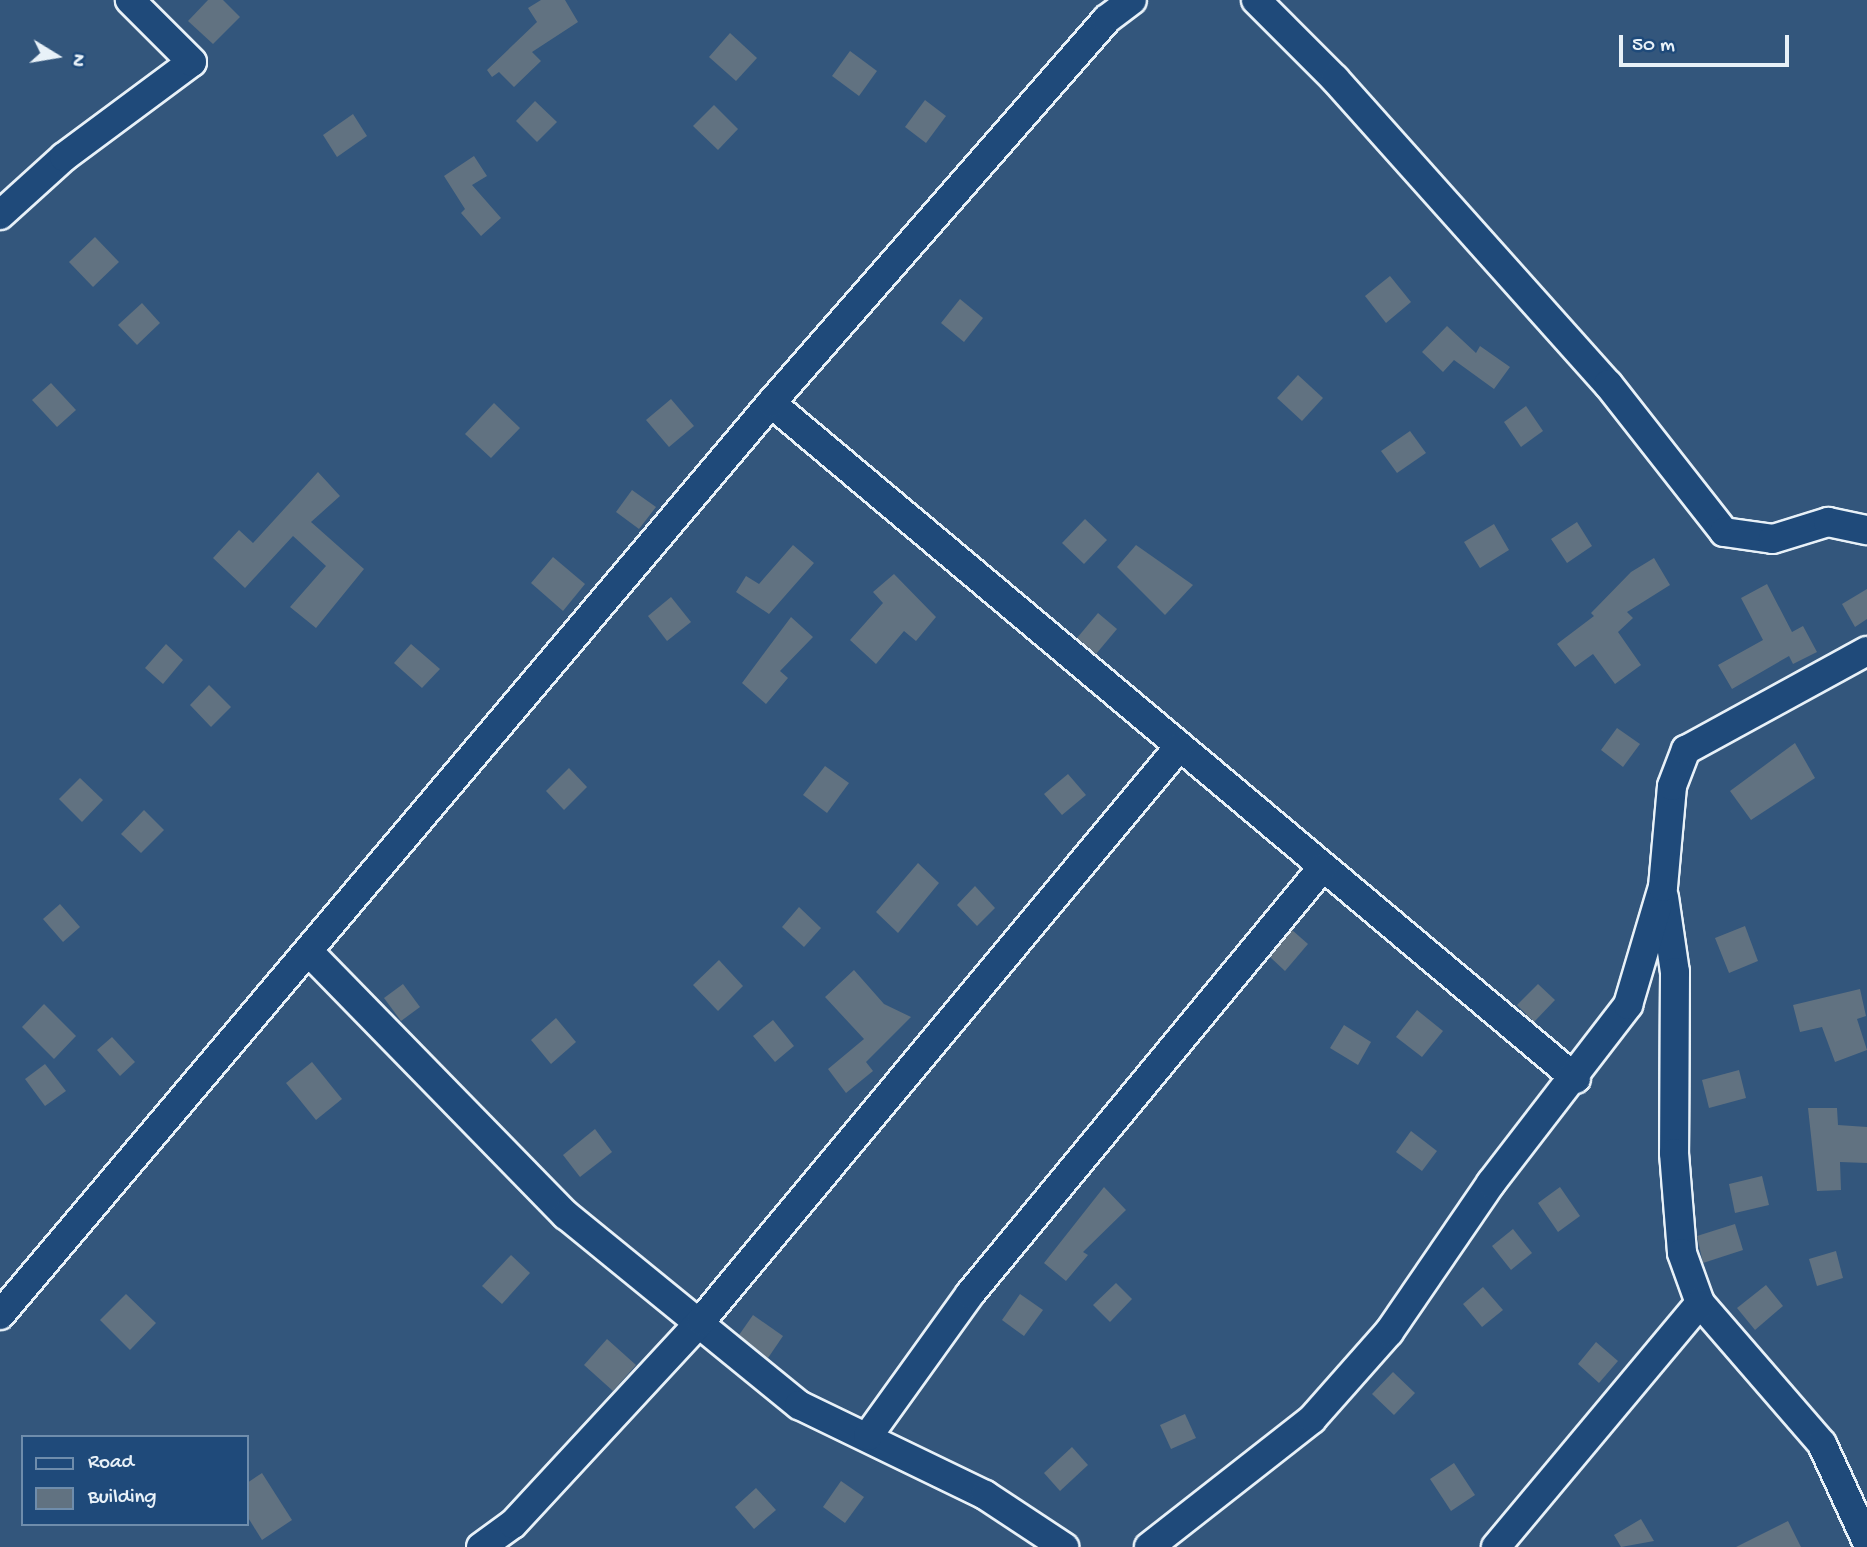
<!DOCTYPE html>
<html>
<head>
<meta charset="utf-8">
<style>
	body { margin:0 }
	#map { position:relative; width:1867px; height:1547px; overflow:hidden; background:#33567c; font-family:"Gochi Hand",sans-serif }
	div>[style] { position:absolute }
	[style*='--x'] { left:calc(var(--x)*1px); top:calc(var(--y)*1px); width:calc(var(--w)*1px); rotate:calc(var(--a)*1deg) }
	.building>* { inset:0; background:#617281 }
	.roads { filter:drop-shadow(2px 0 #e8f1f8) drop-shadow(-2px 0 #e8f1f8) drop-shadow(0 2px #e8f1f8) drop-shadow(0 -2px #e8f1f8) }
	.minor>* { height:28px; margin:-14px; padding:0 14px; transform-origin:14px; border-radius:14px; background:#1f4a7a }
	span { translate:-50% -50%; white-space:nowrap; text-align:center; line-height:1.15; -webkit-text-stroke:5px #1f4a7a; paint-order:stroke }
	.legend { position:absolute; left:21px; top:1435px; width:228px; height:91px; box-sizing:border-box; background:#1f4a7a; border:2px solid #6f8dac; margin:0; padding:9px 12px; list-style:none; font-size:21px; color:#e8f1f8 }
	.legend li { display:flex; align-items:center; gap:14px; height:35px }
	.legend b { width:35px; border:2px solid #6f8dac }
	.north { position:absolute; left:21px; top:21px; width:70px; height:70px; -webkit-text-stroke:5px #1f4a7a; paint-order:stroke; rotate:101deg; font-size:19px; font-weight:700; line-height:28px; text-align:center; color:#e8f1f8 }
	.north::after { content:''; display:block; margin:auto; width:24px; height:32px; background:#e8f1f8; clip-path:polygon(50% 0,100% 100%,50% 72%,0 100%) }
	.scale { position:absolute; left:1619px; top:35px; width:170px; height:32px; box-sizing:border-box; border:4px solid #e8f1f8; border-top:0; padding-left:9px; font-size:21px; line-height:24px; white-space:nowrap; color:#e8f1f8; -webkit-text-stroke:5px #1f4a7a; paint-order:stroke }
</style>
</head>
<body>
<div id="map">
	<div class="building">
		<i style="clip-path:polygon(208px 0,223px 0,240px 17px,213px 44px,188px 21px)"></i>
		<i style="clip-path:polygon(541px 0,565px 0,578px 22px,532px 52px,541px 61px,514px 87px,499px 72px,492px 77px,487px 70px,537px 22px,528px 8px)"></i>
		<i style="clip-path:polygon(730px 33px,757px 58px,736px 81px,709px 57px)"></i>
		<i style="clip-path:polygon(850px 51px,877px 71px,859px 96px,832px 76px)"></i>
		<i style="clip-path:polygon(925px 100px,946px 116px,926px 143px,905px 127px)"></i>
		<i style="clip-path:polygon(535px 101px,557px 122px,537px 142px,516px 121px)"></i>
		<i style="clip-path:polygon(714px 105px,738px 129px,718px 150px,693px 126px)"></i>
		<i style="clip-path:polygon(353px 114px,367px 136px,337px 157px,323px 135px)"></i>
		<i style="clip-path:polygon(474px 156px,487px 176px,472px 185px,501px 218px,481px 236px,461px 213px,465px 209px,444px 176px)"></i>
		<i style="clip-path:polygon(95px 237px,119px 262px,93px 287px,69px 262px)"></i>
		<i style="clip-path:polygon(1390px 276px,1411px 302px,1386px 323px,1365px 296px)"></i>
		<i style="clip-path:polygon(960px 299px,983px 318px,964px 342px,941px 323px)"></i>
		<i style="clip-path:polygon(142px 303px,160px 323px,137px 345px,118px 325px)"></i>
		<i style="clip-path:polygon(1447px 326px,1476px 353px,1480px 346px,1510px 367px,1494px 389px,1454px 360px,1443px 372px,1422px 352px)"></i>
		<i style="clip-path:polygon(1298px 375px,1323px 398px,1302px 421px,1277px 398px)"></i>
		<i style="clip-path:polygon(51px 383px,76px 410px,57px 427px,32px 400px)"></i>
		<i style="clip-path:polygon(671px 399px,694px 426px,669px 447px,646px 420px)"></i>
		<i style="clip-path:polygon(494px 403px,520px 428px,491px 458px,465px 434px)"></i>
		<i style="clip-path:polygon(1526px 406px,1543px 431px,1521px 447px,1504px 422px)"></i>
		<i style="clip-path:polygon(1410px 431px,1426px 453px,1397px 473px,1381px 451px)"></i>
		<i style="clip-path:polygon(318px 472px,340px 496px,311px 522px,364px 569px,316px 628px,290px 607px,326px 566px,293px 536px,245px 588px,213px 558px,239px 530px,253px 543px)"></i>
		<i style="clip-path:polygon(632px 490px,656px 507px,639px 529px,616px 512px)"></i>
		<i style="clip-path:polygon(1085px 519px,1107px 540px,1084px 564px,1062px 543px)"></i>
		<i style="clip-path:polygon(1577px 522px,1592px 546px,1567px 563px,1551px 539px)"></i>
		<i style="clip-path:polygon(1494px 524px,1509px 550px,1480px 568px,1464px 542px)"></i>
		<i style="clip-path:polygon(793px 545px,814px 563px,769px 614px,736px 592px,746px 576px,759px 584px)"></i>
		<i style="clip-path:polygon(1136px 545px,1193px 585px,1165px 615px,1117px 567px)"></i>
		<i style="clip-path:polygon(553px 557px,585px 584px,563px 611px,531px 583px)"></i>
		<i style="clip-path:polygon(1654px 558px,1670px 585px,1627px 612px,1633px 618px,1618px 632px,1641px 665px,1615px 684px,1593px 654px,1575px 667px,1557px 644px,1594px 616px,1591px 613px,1631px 572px)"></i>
		<i style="clip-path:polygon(894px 574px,936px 617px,916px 641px,904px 631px,876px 664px,850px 640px,883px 603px,873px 592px)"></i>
		<i style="clip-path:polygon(1767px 584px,1792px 632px,1803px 626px,1817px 652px,1793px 664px,1789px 656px,1732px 689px,1718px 665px,1763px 640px,1741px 598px)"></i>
		<i style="clip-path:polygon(1867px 589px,1867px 619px,1855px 627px,1842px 604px)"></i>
		<i style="clip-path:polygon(671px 597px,691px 622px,667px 641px,648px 616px)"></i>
		<i style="clip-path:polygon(1098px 613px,1117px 629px,1096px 654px,1077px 638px)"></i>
		<i style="clip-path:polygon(791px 617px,813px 637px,780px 671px,788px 678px,766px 704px,742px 683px)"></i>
		<i style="clip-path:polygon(166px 644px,183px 660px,163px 684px,145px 668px)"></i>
		<i style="clip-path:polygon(411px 644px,440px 669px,422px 688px,394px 663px)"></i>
		<i style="clip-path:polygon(209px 685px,231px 707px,211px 727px,190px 705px)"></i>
		<i style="clip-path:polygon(1617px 728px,1640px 744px,1623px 767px,1601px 750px)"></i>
		<i style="clip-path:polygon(1795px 743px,1815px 778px,1751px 820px,1730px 791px)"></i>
		<i style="clip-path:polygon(825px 766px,849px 783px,827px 813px,803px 795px)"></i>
		<i style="clip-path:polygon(569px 768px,587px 787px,564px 810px,546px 791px)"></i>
		<i style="clip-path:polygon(1068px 774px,1086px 795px,1062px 815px,1044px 794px)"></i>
		<i style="clip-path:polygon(80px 778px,103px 800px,82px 822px,59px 799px)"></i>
		<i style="clip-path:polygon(144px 810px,164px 830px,141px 853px,121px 834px)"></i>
		<i style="clip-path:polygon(918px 863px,939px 883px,898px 933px,876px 912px)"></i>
		<i style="clip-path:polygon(975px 886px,995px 908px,977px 926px,957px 905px)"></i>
		<i style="clip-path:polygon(60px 904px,80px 927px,63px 942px,43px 919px)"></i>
		<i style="clip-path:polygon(799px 907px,821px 928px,804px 947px,782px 927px)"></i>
		<i style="clip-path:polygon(1745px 926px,1758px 961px,1729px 973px,1715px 938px)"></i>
		<i style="clip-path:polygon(1292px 930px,1308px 944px,1285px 971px,1270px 957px)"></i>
		<i style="clip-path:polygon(719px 960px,743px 986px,718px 1011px,693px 985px)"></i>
		<i style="clip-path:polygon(854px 970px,884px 1004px,911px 1017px,866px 1062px,873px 1071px,846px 1093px,828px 1069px,864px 1039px,825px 997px)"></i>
		<i style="clip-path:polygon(403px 984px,420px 1007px,401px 1021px,384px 998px)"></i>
		<i style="clip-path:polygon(1538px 984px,1555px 1000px,1534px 1022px,1517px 1005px)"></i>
		<i style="clip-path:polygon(1860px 989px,1866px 1016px,1857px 1019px,1867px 1050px,1835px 1062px,1822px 1027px,1800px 1032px,1793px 1005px)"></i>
		<i style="clip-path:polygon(44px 1004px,76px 1036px,54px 1059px,22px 1027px)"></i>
		<i style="clip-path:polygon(1417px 1010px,1443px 1031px,1422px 1057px,1396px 1037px)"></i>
		<i style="clip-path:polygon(556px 1018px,576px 1042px,551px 1064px,531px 1040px)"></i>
		<i style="clip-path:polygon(773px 1020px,794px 1046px,775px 1062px,753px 1036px)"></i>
		<i style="clip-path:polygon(1344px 1025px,1371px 1042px,1358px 1065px,1330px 1048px)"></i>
		<i style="clip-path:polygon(112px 1037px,135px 1062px,120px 1076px,97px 1050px)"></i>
		<i style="clip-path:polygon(312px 1062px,342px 1099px,316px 1120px,286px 1083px)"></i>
		<i style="clip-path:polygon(45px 1064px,66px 1091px,45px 1106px,25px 1079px)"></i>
		<i style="clip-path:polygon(1739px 1070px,1746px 1098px,1709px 1108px,1702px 1080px)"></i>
		<i style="clip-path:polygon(1808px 1108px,1837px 1108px,1838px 1125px,1867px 1127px,1867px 1163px,1840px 1162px,1841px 1190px,1817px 1191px)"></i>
		<i style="clip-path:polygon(595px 1129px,612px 1152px,580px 1177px,563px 1155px)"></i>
		<i style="clip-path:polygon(1411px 1131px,1437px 1151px,1422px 1171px,1396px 1152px)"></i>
		<i style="clip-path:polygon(1762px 1176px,1769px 1205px,1735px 1213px,1729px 1184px)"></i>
		<i style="clip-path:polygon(1104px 1187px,1126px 1210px,1083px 1252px,1088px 1255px,1066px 1281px,1044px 1263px)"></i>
		<i style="clip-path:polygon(1560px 1187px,1580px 1216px,1558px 1232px,1538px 1203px)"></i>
		<i style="clip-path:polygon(1735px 1224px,1743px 1250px,1703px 1263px,1697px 1236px)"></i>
		<i style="clip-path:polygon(1513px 1229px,1532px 1253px,1511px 1270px,1492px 1246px)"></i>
		<i style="clip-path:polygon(1836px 1251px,1843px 1278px,1817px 1286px,1809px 1259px)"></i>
		<i style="clip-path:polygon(511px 1255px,530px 1273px,502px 1304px,482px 1286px)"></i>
		<i style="clip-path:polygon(1116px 1283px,1132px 1299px,1110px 1322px,1093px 1305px)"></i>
		<i style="clip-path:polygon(1766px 1285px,1783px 1306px,1755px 1330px,1737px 1308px)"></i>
		<i style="clip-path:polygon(1483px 1287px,1503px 1310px,1482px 1327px,1463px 1304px)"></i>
		<i style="clip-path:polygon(126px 1294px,156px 1323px,130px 1350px,100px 1320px)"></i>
		<i style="clip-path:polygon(1020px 1294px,1043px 1310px,1024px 1336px,1002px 1320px)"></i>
		<i style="clip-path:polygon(753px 1315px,783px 1336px,768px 1358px,739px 1335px)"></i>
		<i style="clip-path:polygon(607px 1339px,636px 1365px,613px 1391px,584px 1365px)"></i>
		<i style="clip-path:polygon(1596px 1342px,1618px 1361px,1599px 1383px,1578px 1364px)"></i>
		<i style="clip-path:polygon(1393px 1372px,1415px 1393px,1394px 1415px,1372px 1394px)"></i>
		<i style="clip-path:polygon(1185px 1414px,1196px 1438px,1171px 1449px,1160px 1425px)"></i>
		<i style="clip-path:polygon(1072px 1447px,1088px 1465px,1060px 1491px,1044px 1473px)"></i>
		<i style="clip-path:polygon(1454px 1463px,1475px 1495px,1451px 1511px,1430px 1479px)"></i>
		<i style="clip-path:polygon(262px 1473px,292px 1520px,262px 1540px,247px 1516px,247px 1483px)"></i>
		<i style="clip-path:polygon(841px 1481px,864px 1497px,845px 1523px,823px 1507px)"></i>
		<i style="clip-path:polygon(756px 1488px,776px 1510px,754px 1529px,735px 1507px)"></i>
		<i style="clip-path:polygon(1641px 1519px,1654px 1541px,1621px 1547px,1614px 1535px)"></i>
		<i style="clip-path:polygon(1788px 1521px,1801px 1547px,1736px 1547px)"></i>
	</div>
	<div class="roads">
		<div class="minor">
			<i style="--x:1256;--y:0;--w:112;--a:45"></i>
			<i style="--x:1335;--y:79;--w:409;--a:48.2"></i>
			<i style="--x:1608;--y:384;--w:188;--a:51.9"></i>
			<i style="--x:1724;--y:532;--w:49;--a:8.1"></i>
			<i style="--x:1773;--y:539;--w:58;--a:-17.2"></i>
			<i style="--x:1828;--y:522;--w:40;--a:12"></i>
			<i style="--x:0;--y:215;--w:86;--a:-42.2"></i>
			<i style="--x:64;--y:157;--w:159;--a:-36.6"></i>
			<i style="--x:192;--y:62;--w:88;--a:-135"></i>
			<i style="--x:771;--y:403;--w:1051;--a:40.02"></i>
			<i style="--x:1664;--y:897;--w:76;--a:81.7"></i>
			<i style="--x:1675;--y:972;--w:181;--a:90.3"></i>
			<i style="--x:1674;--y:1153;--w:100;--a:85.4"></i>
			<i style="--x:1682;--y:1253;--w:53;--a:70.2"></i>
			<i style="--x:1700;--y:1303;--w:186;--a:49.1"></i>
			<i style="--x:1822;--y:1444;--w:108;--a:65.3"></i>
			<i style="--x:309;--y:952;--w:368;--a:45.7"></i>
			<i style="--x:566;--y:1215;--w:301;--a:39.2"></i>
			<i style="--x:799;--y:1405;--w:207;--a:25.8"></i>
			<i style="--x:985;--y:1495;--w:95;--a:33.4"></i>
			<i style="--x:0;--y:1315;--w:1194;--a:-49.79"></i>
			<i style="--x:771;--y:403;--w:510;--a:-48.81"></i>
			<i style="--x:1107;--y:19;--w:31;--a:-37"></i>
			<i style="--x:868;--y:1436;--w:175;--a:-54.3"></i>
			<i style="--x:970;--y:1294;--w:553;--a:-50.43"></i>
			<i style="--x:481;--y:1547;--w:39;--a:-36"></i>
			<i style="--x:513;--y:1524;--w:277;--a:-47.2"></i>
			<i style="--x:701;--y:1321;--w:746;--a:-50.22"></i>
			<i style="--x:1149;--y:1547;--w:207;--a:-38.1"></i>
			<i style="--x:1312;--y:1419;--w:116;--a:-48.5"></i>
			<i style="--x:1389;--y:1332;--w:181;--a:-55.6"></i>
			<i style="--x:1491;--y:1183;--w:225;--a:-52.4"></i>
			<i style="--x:1628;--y:1005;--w:123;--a:-73.5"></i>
			<i style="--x:1663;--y:887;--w:101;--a:-84.9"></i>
			<i style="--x:1672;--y:786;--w:39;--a:-69"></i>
			<i style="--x:1686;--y:750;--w:206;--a:-28.7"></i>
			<i style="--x:1496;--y:1547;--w:318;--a:-50.1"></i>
		</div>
	</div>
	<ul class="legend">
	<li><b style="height:9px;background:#1f4a7a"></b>Road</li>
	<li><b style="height:19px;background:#617281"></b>Building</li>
	</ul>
	<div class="north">N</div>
	<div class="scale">50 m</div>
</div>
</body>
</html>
